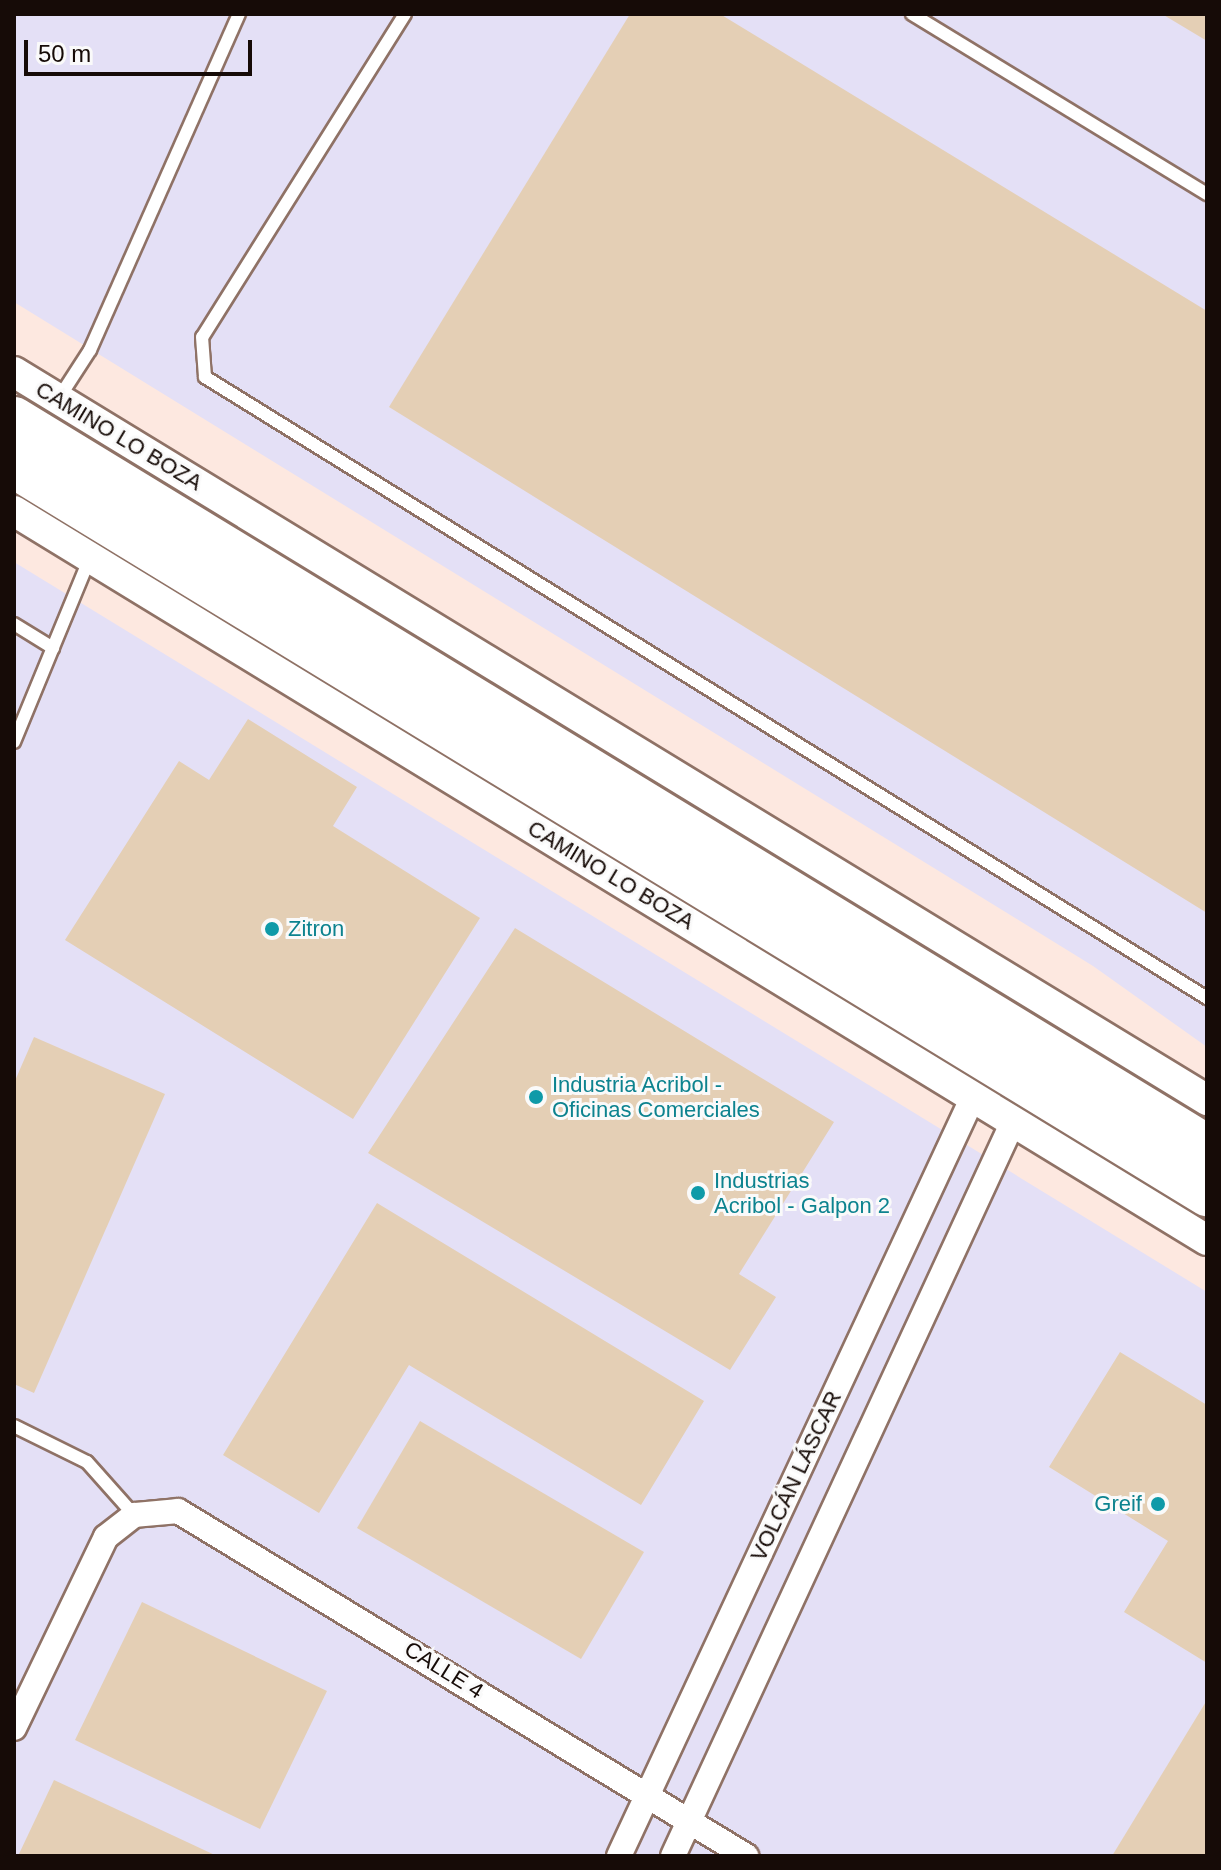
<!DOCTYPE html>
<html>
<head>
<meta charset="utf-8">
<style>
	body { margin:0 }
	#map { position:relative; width:1221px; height:1870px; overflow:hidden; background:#fde8e0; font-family:Helvetica,sans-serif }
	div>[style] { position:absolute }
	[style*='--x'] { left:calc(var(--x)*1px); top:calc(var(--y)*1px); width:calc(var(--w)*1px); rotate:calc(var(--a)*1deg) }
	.industrial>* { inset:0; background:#e4e0f6 }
	.building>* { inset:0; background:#e4cfb5 }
	.roads { filter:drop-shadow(2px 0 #8f7266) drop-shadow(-2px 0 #8f7266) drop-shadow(0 2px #8f7266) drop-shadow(0 -2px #8f7266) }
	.service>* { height:12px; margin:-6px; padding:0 6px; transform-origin:6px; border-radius:6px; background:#fff }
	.minor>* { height:24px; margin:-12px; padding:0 12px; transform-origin:12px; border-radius:12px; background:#fff }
	.tertiary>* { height:30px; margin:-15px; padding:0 15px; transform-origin:15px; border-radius:15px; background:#fff }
	.motorway>* { height:44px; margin:-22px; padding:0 22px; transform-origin:22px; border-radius:22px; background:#fff }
	.dots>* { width:22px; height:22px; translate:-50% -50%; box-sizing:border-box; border:4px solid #fafafa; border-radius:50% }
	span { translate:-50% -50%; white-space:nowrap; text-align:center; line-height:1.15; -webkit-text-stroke:6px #fafafa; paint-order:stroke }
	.street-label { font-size:22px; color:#160b07 }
	.culture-label { font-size:22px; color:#0d838f }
	.left { translate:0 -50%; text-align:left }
	.right { translate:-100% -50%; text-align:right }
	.frame { position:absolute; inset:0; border:16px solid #160b07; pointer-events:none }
	.scale { position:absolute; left:24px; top:40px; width:228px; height:36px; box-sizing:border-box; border:4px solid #160b07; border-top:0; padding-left:10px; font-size:24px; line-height:28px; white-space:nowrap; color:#160b07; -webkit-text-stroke:6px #fafafa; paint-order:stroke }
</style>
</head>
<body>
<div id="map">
	<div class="industrial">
		<i style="clip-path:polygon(14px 14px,1207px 14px,1207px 1047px,1093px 966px,14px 302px)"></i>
		<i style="clip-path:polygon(14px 562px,1207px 1292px,1207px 1856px,14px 1856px)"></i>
	</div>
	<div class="building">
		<i style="clip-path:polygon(630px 14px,720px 14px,1207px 311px,1207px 913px,389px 407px)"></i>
		<i style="clip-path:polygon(1162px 14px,1207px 14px,1207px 41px)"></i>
		<i style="clip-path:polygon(248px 719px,357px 787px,333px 826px,480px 918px,353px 1119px,65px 940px,179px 761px,209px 780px)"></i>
		<i style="clip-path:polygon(515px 928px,834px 1122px,739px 1274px,776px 1297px,730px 1370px,368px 1153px)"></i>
		<i style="clip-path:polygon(34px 1037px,165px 1094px,34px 1393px,14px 1384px,14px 1083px)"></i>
		<i style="clip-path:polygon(377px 1203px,704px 1401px,641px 1505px,409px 1365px,319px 1513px,223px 1455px)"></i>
		<i style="clip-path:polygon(1120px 1352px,1207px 1405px,1207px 1663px,1124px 1612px,1168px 1541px,1049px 1467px)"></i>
		<i style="clip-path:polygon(420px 1421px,644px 1552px,581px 1659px,357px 1528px)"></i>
		<i style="clip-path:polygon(142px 1602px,327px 1691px,260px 1829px,75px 1740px)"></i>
		<i style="clip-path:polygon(1207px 1700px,1207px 1856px,1112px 1856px)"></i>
		<i style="clip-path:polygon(54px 1780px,217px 1856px,18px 1856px)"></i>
	</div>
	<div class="roads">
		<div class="service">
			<i style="--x:405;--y:14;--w:381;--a:122.1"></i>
			<i style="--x:202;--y:337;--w:40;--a:85.7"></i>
			<i style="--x:205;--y:377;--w:1179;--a:31.79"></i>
			<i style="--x:912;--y:14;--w:346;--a:31.4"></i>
			<i style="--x:59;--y:398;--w:57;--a:-57.1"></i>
			<i style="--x:90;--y:350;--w:368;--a:-66.1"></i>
			<i style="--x:14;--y:624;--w:46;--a:31.6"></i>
			<i style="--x:14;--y:742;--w:199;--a:-67.6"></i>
			<i style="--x:14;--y:1426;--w:81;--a:26.3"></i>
			<i style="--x:87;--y:1462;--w:71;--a:48.4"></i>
		</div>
		<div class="minor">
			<i style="--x:14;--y:1728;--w:212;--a:-64.3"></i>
			<i style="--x:106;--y:1537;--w:36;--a:-38"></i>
			<i style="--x:134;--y:1515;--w:44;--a:-5.2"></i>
			<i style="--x:178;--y:1511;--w:665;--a:31.27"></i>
			<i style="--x:619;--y:1856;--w:837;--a:-65"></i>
			<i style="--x:673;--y:1856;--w:809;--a:-65.15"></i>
		</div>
		<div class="tertiary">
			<i style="--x:14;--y:372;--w:1398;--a:31.39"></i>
			<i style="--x:14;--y:511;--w:1398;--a:31.43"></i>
		</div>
		<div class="motorway">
			<i style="--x:14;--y:419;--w:1398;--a:31.39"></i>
			<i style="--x:14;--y:466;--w:1398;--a:31.39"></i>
		</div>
	</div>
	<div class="dots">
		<i style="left:272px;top:929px;background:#0f9aa8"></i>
		<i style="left:536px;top:1097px;background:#0f9aa8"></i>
		<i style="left:698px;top:1193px;background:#0f9aa8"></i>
		<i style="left:1158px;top:1504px;background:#0f9aa8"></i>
	</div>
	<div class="street-label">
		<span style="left:119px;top:436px;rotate:31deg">CAMINO LO BOZA</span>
		<span style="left:611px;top:875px;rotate:31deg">CAMINO LO BOZA</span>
		<span style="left:796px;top:1476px;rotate:-65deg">VOLCÁN LÁSCAR</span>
		<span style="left:444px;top:1670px;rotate:32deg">CALLE 4</span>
	</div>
	<div class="culture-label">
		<span class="left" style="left:288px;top:929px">Zitron</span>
		<span class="left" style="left:552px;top:1097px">Industria Acribol -<br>Oficinas Comerciales</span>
		<span class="left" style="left:714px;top:1193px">Industrias<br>Acribol - Galpon 2</span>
		<span class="right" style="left:1142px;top:1504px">Greif</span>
	</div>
	<div class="frame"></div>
	<div class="scale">50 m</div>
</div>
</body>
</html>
